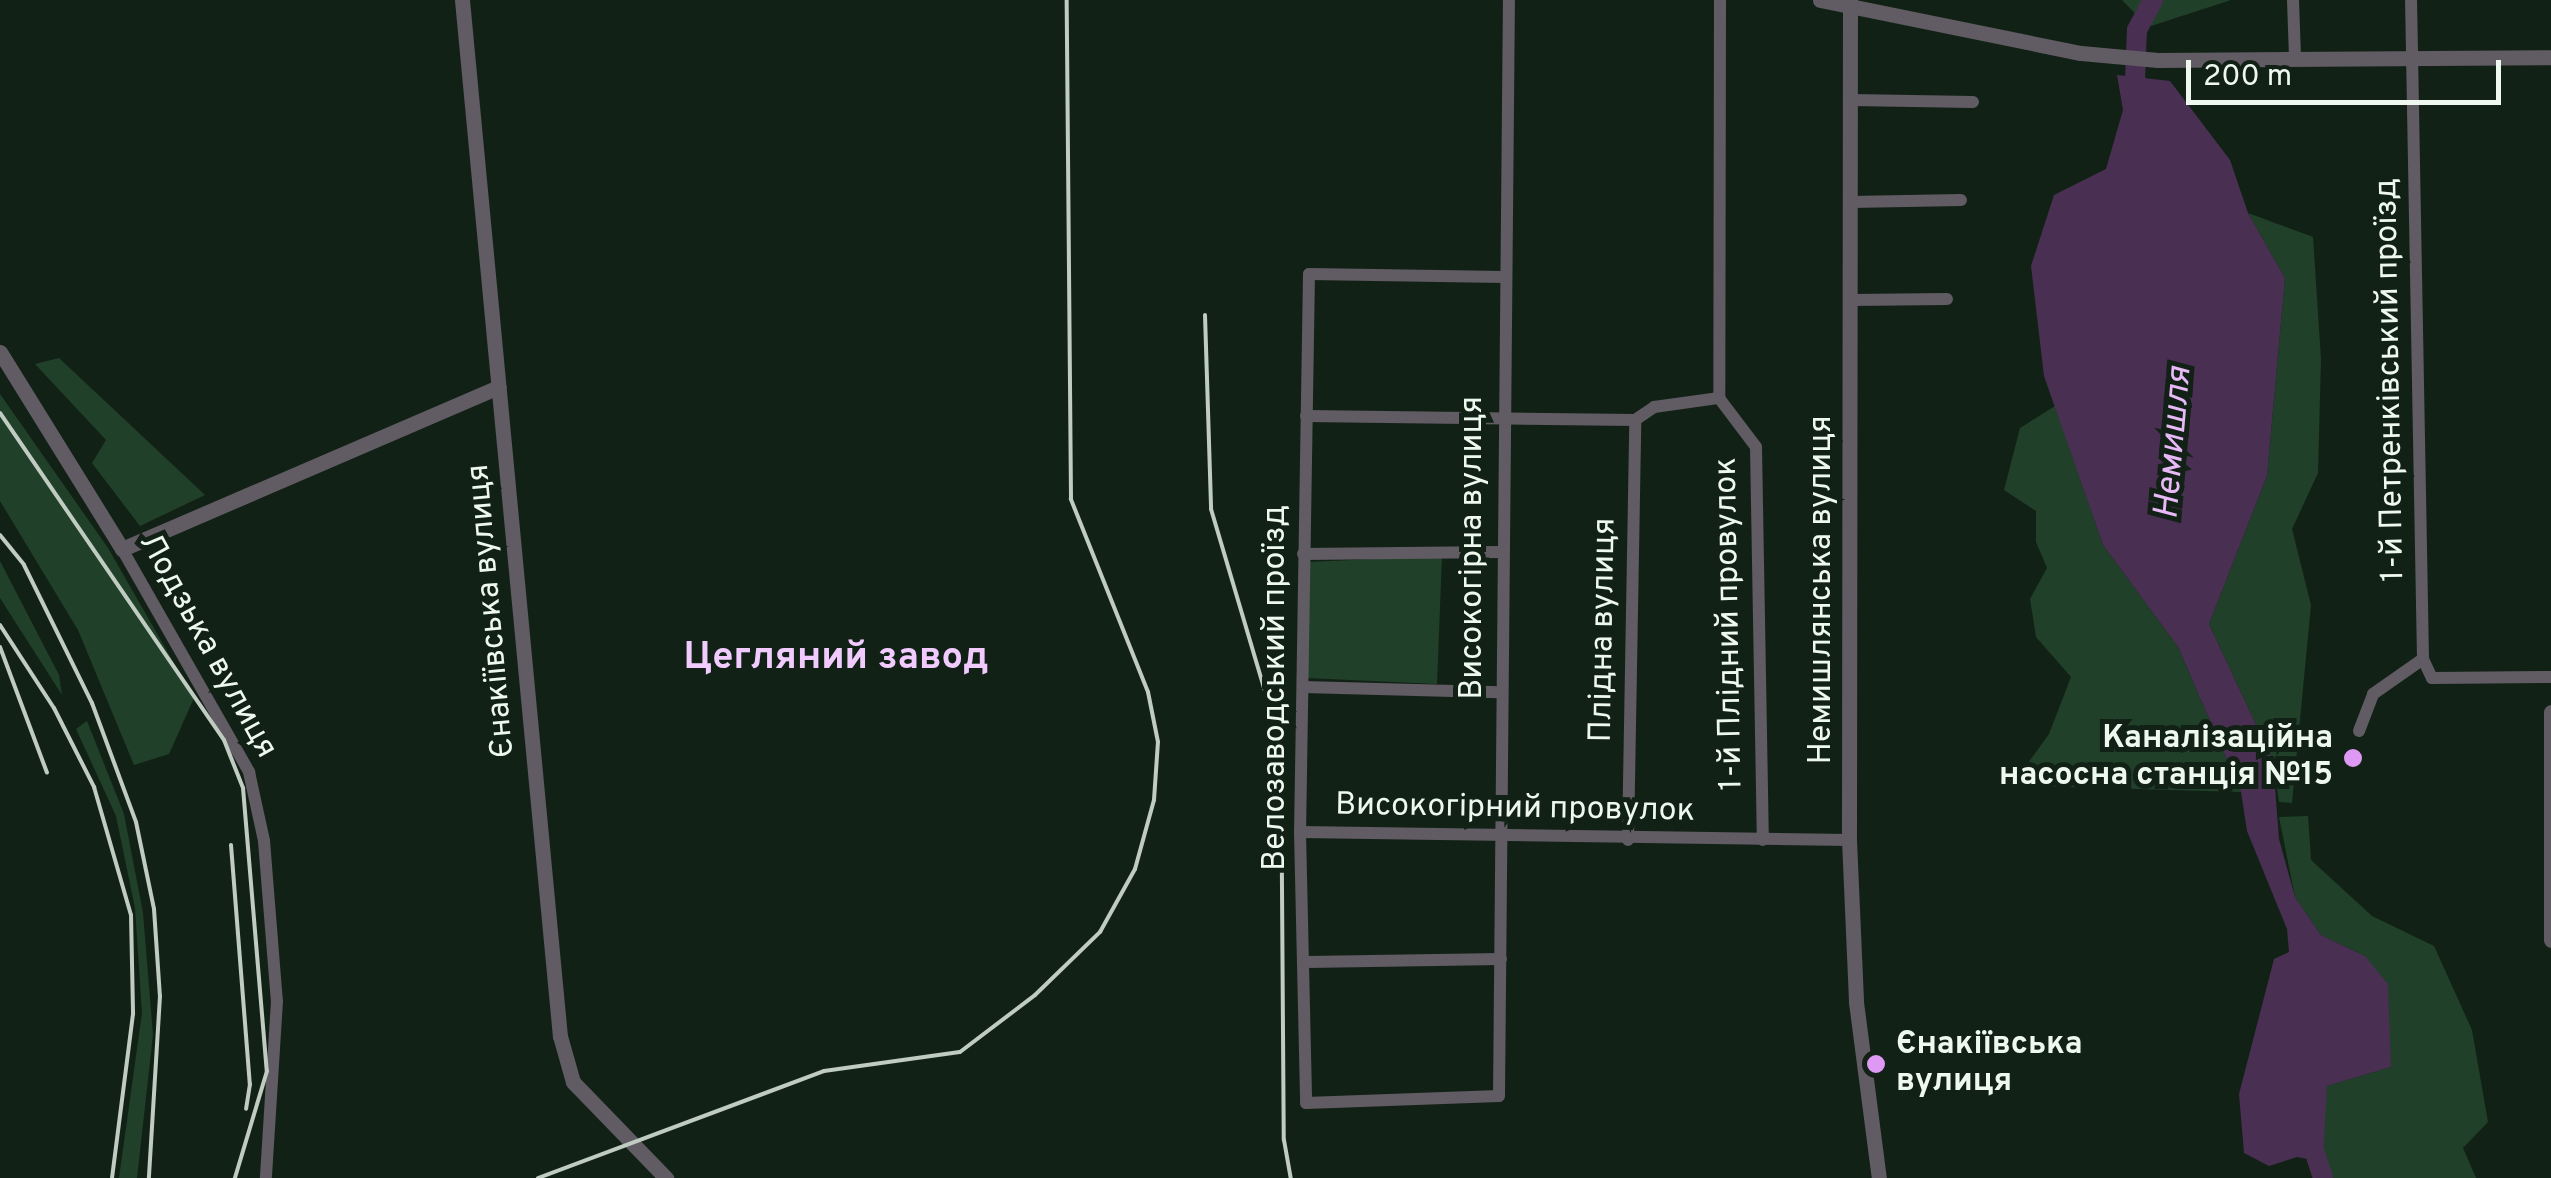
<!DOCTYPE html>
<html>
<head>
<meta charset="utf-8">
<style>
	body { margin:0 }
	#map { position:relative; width:2551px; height:1178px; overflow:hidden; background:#122116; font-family:Overpass,sans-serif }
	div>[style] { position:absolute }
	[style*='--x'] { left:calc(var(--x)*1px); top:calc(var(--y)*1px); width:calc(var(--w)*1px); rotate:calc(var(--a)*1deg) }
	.green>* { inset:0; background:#204029 }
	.water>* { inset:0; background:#492f52 }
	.river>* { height:20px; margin:-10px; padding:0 10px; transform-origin:10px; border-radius:10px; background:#492f52 }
	.minor>* { height:12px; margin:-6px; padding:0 6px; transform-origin:6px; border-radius:6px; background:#615b63 }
	.tertiary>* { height:15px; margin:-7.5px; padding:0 7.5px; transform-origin:7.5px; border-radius:7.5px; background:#615b63 }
	.rail>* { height:4px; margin:-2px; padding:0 2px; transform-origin:2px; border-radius:2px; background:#c0cbc2 }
	.dots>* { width:28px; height:28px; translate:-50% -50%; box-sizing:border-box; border:5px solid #122116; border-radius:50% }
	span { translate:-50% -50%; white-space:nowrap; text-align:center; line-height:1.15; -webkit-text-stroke:10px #122116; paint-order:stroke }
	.street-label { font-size:32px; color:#eef8ef }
	.poi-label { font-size:32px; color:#eef8ef; font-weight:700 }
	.right { translate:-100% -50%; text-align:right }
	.left { translate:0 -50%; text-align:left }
	.water-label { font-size:35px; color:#e7b9f6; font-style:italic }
	.quarter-label { font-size:38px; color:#f1cbfe; font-weight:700 }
	.scale { position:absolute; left:2186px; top:60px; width:315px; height:45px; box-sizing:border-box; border:5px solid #eef8ef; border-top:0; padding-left:12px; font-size:30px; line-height:35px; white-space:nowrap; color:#eef8ef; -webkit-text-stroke:8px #122116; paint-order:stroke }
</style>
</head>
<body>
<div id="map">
	<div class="green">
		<i style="clip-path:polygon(2122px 0,2231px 0,2148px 27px)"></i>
		<i style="clip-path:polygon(2248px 213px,2313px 237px,2321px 359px,2318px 473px,2292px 529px,2311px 605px,2292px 803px,2279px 802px,2273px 761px,2209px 624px,2267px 476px,2285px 278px)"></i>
		<i style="clip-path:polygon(59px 358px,205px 495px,140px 526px,92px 463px,106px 440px,35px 364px)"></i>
		<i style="clip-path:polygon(0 394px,108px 548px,194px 698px,169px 754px,134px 765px,78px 630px,0 501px)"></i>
		<i style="clip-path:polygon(2055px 406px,2103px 545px,2178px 647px,2241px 792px,2033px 786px,2020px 774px,2049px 734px,2071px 677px,2036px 637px,2030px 599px,2047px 568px,2036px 542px,2036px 511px,2004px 490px,2020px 428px)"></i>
		<i style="clip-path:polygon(1442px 556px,1437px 684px,1307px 678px,1307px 562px)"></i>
		<i style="clip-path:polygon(0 561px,59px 675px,62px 695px,0 598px)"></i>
		<i style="clip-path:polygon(87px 721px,124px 814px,143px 913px,153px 1035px,137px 1178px,119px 1178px,142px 1013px,135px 908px,116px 816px,76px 729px)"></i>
		<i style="clip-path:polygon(2308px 816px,2311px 860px,2372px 916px,2434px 946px,2472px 1030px,2488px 1122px,2463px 1148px,2476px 1178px,2317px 1178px,2327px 1086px,2391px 1067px,2365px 956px,2321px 935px,2295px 897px,2279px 817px)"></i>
	</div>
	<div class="water">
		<i style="clip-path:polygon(2117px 75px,2170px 81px,2230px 160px,2248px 213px,2285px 278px,2267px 476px,2209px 624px,2273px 761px,2279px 839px,2295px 897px,2321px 935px,2365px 956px,2388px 984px,2391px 1067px,2327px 1086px,2323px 1162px,2297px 1157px,2269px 1166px,2244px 1153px,2239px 1094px,2274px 959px,2289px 952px,2287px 929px,2247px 831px,2241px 792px,2178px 647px,2103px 545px,2044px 376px,2031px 266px,2054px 195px,2106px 169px,2123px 110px)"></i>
	</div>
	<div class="river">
		<i style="--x:2147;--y:101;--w:25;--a:-119"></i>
		<i style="--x:2135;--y:79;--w:49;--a:-87.7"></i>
		<i style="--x:2137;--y:30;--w:34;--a:-62"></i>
		<i style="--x:2310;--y:1138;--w:42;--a:72"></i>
	</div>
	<div class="minor">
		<i style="--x:1720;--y:0;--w:398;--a:90.1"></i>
		<i style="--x:1719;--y:398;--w:61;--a:52.9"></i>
		<i style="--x:1756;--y:447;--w:393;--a:89"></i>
		<i style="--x:2293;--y:0;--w:57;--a:88"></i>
		<i style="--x:1851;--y:100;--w:122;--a:0.9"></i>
		<i style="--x:1851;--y:202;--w:110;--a:-1"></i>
		<i style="--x:1504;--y:277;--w:195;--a:-179.1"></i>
		<i style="--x:1309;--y:274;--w:558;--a:90.92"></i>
		<i style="--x:1300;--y:832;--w:271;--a:88.7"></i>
		<i style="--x:1306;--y:1103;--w:193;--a:-2.1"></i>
		<i style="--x:1499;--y:1096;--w:1096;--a:-89.48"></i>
		<i style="--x:1851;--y:300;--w:96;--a:-0.6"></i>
		<i style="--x:1306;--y:416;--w:329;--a:0.7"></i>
		<i style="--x:1635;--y:420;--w:23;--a:-34"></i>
		<i style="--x:1654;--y:407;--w:66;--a:-7.9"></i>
		<i style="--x:122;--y:549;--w:257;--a:60.3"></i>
		<i style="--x:249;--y:772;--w:71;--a:77.7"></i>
		<i style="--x:264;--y:841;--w:161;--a:85.4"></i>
		<i style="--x:277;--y:1001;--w:177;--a:93.6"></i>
		<i style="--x:1303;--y:554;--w:198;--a:-0.6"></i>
		<i style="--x:2423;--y:659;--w:21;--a:65"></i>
		<i style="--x:2432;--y:678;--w:119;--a:-0.5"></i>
		<i style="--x:1303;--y:687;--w:197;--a:1.5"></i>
		<i style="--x:2359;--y:731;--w:40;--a:-69"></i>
		<i style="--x:2373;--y:694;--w:61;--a:-35"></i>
		<i style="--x:2423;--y:659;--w:659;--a:-91.04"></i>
		<i style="--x:1300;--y:832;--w:549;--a:0.83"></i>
		<i style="--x:1628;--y:840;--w:420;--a:-89"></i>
		<i style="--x:1306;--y:962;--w:195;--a:-0.9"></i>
	</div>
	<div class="tertiary">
		<i style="--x:462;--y:0;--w:1041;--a:84.6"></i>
		<i style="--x:560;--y:1036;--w:48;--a:74.2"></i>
		<i style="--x:573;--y:1082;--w:134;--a:45.9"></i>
		<i style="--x:1820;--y:0;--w:266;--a:11.5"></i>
		<i style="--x:2081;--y:53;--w:77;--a:5.2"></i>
		<i style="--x:2158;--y:60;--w:393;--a:-0.4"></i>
		<i style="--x:1850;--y:0;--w:840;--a:90.07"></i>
		<i style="--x:1849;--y:840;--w:162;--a:87.5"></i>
		<i style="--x:1856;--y:1002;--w:177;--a:82.6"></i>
		<i style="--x:0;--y:352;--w:232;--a:58.2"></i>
		<i style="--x:122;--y:549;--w:410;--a:-23.3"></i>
		<i style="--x:2551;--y:712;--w:228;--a:90"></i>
	</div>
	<div class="rail">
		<i style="--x:1205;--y:315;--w:194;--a:88.2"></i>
		<i style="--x:1211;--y:509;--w:246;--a:73.5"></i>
		<i style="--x:1281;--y:745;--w:395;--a:89.6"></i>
		<i style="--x:1284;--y:1140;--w:39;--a:80"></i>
		<i style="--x:0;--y:413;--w:396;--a:55.6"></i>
		<i style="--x:224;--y:740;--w:52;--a:68.4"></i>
		<i style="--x:243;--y:788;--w:284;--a:85.2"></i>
		<i style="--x:267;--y:1071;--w:112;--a:106.7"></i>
		<i style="--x:0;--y:535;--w:38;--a:51"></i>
		<i style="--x:24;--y:565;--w:154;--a:63.8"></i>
		<i style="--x:92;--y:703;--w:127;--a:69.7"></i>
		<i style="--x:136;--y:822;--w:89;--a:78.3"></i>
		<i style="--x:154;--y:909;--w:87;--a:86.1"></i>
		<i style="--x:160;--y:996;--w:182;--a:93.5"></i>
		<i style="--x:0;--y:625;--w:99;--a:57"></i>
		<i style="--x:54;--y:708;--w:89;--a:63.1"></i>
		<i style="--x:94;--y:787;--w:133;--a:73.9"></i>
		<i style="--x:131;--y:915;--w:99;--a:88.8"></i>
		<i style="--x:133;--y:1014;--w:165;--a:97.3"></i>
		<i style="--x:0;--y:647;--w:134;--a:69.5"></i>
		<i style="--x:231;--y:845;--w:240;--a:85.5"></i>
		<i style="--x:250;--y:1084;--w:25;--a:99"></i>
		<i style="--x:538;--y:1178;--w:305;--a:-20.5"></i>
		<i style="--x:824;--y:1071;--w:137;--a:-8"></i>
		<i style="--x:960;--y:1052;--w:94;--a:-37.2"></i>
		<i style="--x:1035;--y:995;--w:91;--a:-44.1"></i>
		<i style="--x:1100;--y:932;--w:72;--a:-60.9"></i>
		<i style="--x:1135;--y:869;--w:72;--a:-74.6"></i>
		<i style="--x:1154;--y:800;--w:58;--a:-86.1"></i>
		<i style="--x:1158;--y:742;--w:51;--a:-101.3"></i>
		<i style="--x:1148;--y:692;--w:208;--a:-111.8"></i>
		<i style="--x:1071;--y:499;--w:499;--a:-90.5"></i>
	</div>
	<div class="dots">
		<i style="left:2353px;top:758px;background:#dd99f4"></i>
		<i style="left:1876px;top:1064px;background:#dd99f4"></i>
	</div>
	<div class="street-label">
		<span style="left:2391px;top:380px;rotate:-91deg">1-й Петренківський проїзд</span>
		<span style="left:1473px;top:548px;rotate:-90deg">Високогірна вулиця</span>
		<span style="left:1822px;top:590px;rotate:-90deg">Немишлянська вулиця</span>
		<span style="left:492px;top:611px;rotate:-95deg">Єнакіївська вулиця</span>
		<span style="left:1730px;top:624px;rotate:-91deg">1-й Плідний провулок</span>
		<span style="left:1604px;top:630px;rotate:-89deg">Плідна вулиця</span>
		<span style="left:207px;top:646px;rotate:61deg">Лодзька вулиця</span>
		<span style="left:1276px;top:688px;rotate:-90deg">Велозаводський проїзд</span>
		<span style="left:1515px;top:809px;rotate:1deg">Високогірний провулок</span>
	</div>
	<div class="poi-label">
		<span class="right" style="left:2333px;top:758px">Каналізаційна<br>насосна станція №15</span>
		<span class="left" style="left:1896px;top:1064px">Єнакіївська<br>вулиця</span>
	</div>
	<div class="water-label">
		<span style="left:2174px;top:443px;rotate:-85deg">Немишля</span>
	</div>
	<div class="quarter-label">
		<span style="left:836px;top:659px">Цегляний завод</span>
	</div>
	<div class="scale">200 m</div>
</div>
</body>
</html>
